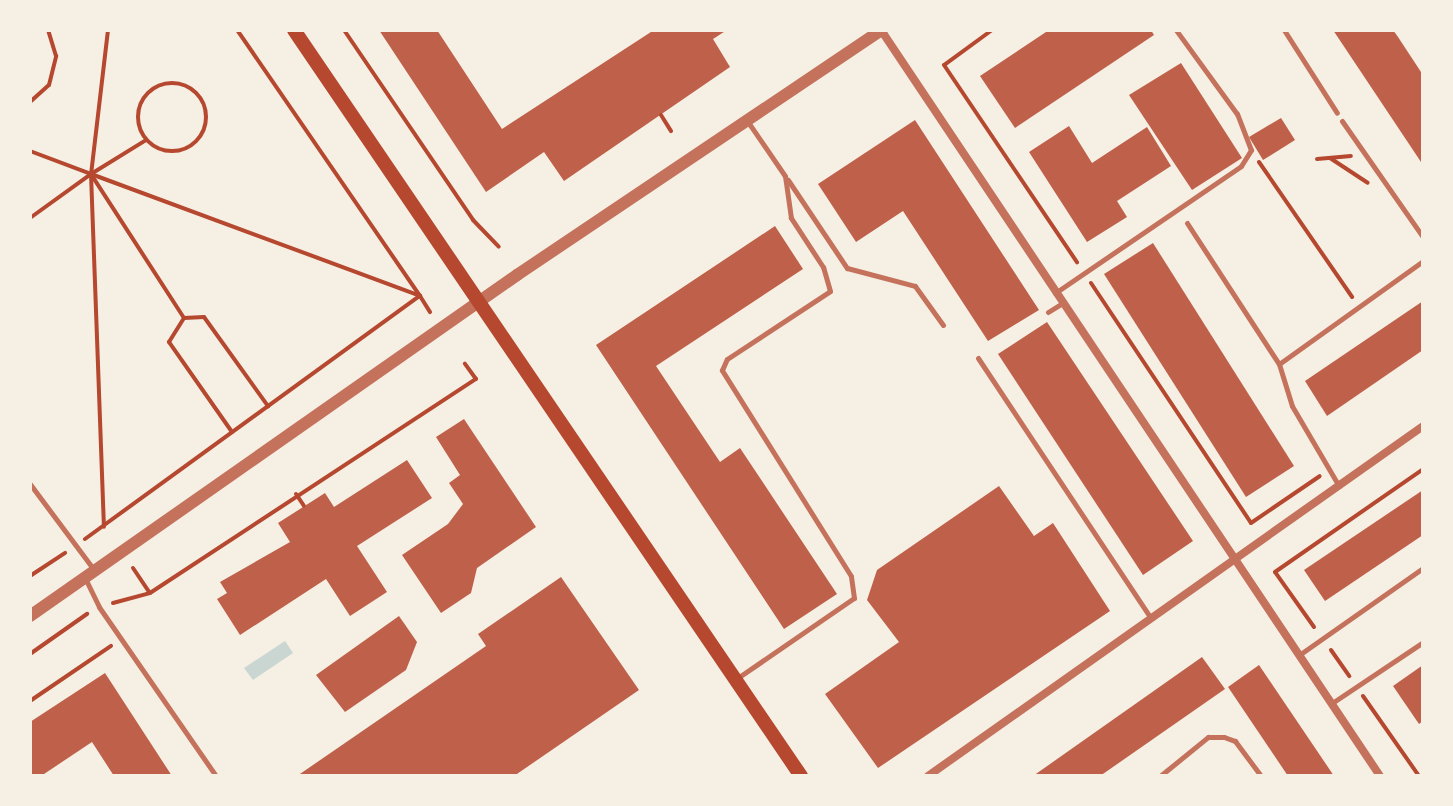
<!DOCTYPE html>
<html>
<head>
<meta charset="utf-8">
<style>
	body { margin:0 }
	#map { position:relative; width:1453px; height:806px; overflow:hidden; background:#f6efe4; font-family:"Roboto Condensed",sans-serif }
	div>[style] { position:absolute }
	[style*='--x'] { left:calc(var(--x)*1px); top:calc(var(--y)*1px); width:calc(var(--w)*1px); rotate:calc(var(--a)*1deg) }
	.water>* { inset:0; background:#c9d6d2 }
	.building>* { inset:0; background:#bf614a }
	.path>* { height:4px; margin:-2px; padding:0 2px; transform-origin:2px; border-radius:2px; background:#b5482f }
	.path>.ring { margin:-2px; padding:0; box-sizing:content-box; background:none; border:4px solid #b5482f; border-radius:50% }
	.service>* { height:5px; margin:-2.5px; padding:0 2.5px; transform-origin:2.5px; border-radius:2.5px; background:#c5725c }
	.minor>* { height:8px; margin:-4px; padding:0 4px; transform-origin:4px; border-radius:4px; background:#c5725c }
	.tertiary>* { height:12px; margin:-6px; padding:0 6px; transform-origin:6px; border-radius:6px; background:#c5725c }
	.secondary>* { height:14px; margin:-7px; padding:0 7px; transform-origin:7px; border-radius:7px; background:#b5482f }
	span { translate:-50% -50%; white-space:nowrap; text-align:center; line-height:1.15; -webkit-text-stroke:6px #f6efe4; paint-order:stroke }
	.frame { position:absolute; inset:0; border:32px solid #f6efe4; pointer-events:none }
</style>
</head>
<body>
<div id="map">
	<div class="water">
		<i style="clip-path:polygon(285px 641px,293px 653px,253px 680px,244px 668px)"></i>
	</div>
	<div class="building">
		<i style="clip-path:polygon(379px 30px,437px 30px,502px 129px,654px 30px,727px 30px,713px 39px,730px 67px,564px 181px,544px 152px,486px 192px)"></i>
		<i style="clip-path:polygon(1049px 30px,1151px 30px,1154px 35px,1015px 128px,980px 76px)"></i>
		<i style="clip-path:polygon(1333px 30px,1393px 30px,1398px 37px,1423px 75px,1423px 165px)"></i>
		<i style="clip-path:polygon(1181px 63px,1242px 158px,1192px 190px,1129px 95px)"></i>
		<i style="clip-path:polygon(1281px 118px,1295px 140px,1263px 160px,1249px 137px)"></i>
		<i style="clip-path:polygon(915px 120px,1039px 310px,988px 341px,903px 211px,856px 242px,818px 184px)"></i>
		<i style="clip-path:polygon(1069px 126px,1092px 163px,1147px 127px,1171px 166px,1117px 201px,1127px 217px,1087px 242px,1029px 152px)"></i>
		<i style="clip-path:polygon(775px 226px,803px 269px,656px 366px,720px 462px,740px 448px,837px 594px,784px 629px,596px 345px)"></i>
		<i style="clip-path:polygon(1153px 243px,1294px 466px,1246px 497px,1104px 274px)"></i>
		<i style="clip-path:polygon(1423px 301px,1423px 350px,1327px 416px,1305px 381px)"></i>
		<i style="clip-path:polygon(1047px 322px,1193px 541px,1143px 575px,998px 354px)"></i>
		<i style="clip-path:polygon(464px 419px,536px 527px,477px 568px,471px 593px,441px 613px,402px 555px,448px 524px,463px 504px,449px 483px,460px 475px,436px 437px)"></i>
		<i style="clip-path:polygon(407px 460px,432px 498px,357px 546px,387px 592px,350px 616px,326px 579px,240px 635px,217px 599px,227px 593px,220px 582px,290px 542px,278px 523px,325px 493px,334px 507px)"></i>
		<i style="clip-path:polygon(999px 486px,1034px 536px,1053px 523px,1110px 611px,878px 768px,825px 694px,899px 642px,867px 600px,877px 570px)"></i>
		<i style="clip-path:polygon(1423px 490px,1423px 535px,1325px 601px,1304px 570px)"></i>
		<i style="clip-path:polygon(561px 577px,639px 690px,514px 776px,297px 776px,486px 646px,478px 634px)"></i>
		<i style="clip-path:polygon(399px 616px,417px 642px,406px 670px,345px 712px,316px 675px)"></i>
		<i style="clip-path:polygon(1202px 657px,1225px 689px,1100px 776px,1033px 776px)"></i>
		<i style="clip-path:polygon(1259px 665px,1334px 776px,1288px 776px,1228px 687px)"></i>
		<i style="clip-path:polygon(1423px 665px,1423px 721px,1419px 724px,1393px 686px)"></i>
		<i style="clip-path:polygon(105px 673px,172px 776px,114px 776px,92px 742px,41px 776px,30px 776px,30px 722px)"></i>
	</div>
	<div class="path">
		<i style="--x:108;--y:30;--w:145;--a:96.7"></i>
		<i style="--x:91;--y:174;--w:65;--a:-31.7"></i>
		<i style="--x:344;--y:30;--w:230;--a:55.8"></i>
		<i style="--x:473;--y:220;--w:37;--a:46"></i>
		<i style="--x:992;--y:30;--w:59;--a:143.9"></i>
		<i style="--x:944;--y:65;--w:238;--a:56"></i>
		<i class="ring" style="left:138px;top:83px;width:64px;height:64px"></i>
		<i style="--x:30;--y:102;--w:25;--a:-42"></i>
		<i style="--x:49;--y:85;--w:30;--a:-76"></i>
		<i style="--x:56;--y:56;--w:27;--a:-107"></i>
		<i style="--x:661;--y:115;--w:19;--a:58"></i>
		<i style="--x:30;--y:151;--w:65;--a:20.7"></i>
		<i style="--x:91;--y:174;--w:353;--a:87.9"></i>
		<i style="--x:1330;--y:158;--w:45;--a:33.3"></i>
		<i style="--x:1317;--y:159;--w:34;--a:-5"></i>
		<i style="--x:1259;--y:162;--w:164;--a:55.4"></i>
		<i style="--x:30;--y:218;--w:75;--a:-35.8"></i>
		<i style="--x:1091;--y:283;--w:288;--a:56.3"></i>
		<i style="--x:1251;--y:523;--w:83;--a:-34.3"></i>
		<i style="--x:184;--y:318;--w:20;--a:-3"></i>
		<i style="--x:204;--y:317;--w:110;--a:54.3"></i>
		<i style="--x:232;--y:432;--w:110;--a:-125"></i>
		<i style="--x:169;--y:342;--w:28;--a:-58"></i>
		<i style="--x:184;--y:318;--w:171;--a:-122.9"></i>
		<i style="--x:91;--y:174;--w:351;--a:20.3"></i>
		<i style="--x:420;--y:296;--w:19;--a:58"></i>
		<i style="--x:296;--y:494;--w:14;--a:56"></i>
		<i style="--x:85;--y:539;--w:414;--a:-36"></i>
		<i style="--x:420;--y:296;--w:323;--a:-124.5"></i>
		<i style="--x:133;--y:568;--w:29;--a:56"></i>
		<i style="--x:30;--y:576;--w:42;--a:-33.3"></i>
		<i style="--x:113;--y:603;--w:38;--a:-15"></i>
		<i style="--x:150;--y:593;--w:390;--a:-33.3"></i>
		<i style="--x:476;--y:379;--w:19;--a:-126"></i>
		<i style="--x:1314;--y:627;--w:67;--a:-125.3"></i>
		<i style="--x:1275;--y:572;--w:180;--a:-34.8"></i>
		<i style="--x:1331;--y:650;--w:32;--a:55"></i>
		<i style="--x:30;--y:654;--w:70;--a:-35.1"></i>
		<i style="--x:1363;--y:696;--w:98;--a:55"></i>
		<i style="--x:30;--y:701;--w:98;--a:-34.2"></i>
	</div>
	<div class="service">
		<i style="--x:1284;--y:30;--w:98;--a:57.4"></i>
		<i style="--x:1342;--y:121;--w:141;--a:55.1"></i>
		<i style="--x:788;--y:180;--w:106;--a:56.2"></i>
		<i style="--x:847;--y:268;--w:70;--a:14.8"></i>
		<i style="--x:915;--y:286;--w:48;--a:54.3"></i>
		<i style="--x:1187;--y:223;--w:168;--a:56.9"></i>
		<i style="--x:1279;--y:364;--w:177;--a:-35.6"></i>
		<i style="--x:1055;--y:293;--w:225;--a:-34.3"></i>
		<i style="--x:1241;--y:166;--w:19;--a:-58"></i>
		<i style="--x:1251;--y:150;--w:39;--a:-111"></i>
		<i style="--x:1237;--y:114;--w:104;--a:-126"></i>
		<i style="--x:1048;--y:312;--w:15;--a:-32"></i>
		<i style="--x:978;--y:358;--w:312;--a:56.4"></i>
		<i style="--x:1279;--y:364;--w:44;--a:72.8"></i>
		<i style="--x:1292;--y:406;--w:93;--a:59.6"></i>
		<i style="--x:30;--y:484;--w:107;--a:53.3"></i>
		<i style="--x:85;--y:578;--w:32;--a:64"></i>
		<i style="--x:99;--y:607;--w:206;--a:55.3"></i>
		<i style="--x:1299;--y:655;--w:151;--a:-35.1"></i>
		<i style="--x:736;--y:679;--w:143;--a:-34.5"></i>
		<i style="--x:854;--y:598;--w:22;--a:-98"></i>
		<i style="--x:851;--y:576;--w:243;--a:-122.1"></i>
		<i style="--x:722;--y:370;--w:12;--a:-66"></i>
		<i style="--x:727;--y:359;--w:123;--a:-33.4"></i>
		<i style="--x:830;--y:291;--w:25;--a:-106"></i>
		<i style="--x:823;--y:267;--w:59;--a:-123.1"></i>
		<i style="--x:791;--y:218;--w:42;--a:-98.1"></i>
		<i style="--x:785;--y:176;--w:65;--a:-124.4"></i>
		<i style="--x:1332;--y:703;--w:110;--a:-33.8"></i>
		<i style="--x:1160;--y:776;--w:62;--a:-39.1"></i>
		<i style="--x:1208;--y:737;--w:16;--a:0"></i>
		<i style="--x:1224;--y:737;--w:12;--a:20"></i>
		<i style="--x:1235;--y:741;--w:44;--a:53.4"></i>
	</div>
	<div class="minor">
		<i style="--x:881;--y:30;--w:898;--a:56.22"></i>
		<i style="--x:928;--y:776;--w:606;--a:-35.26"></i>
	</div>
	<div class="tertiary">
		<i style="--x:30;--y:616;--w:595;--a:-35"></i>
		<i style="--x:517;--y:275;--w:440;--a:-33.9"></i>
	</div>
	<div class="secondary">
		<i style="--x:294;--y:30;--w:902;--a:55.8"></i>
	</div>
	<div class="frame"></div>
</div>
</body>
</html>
